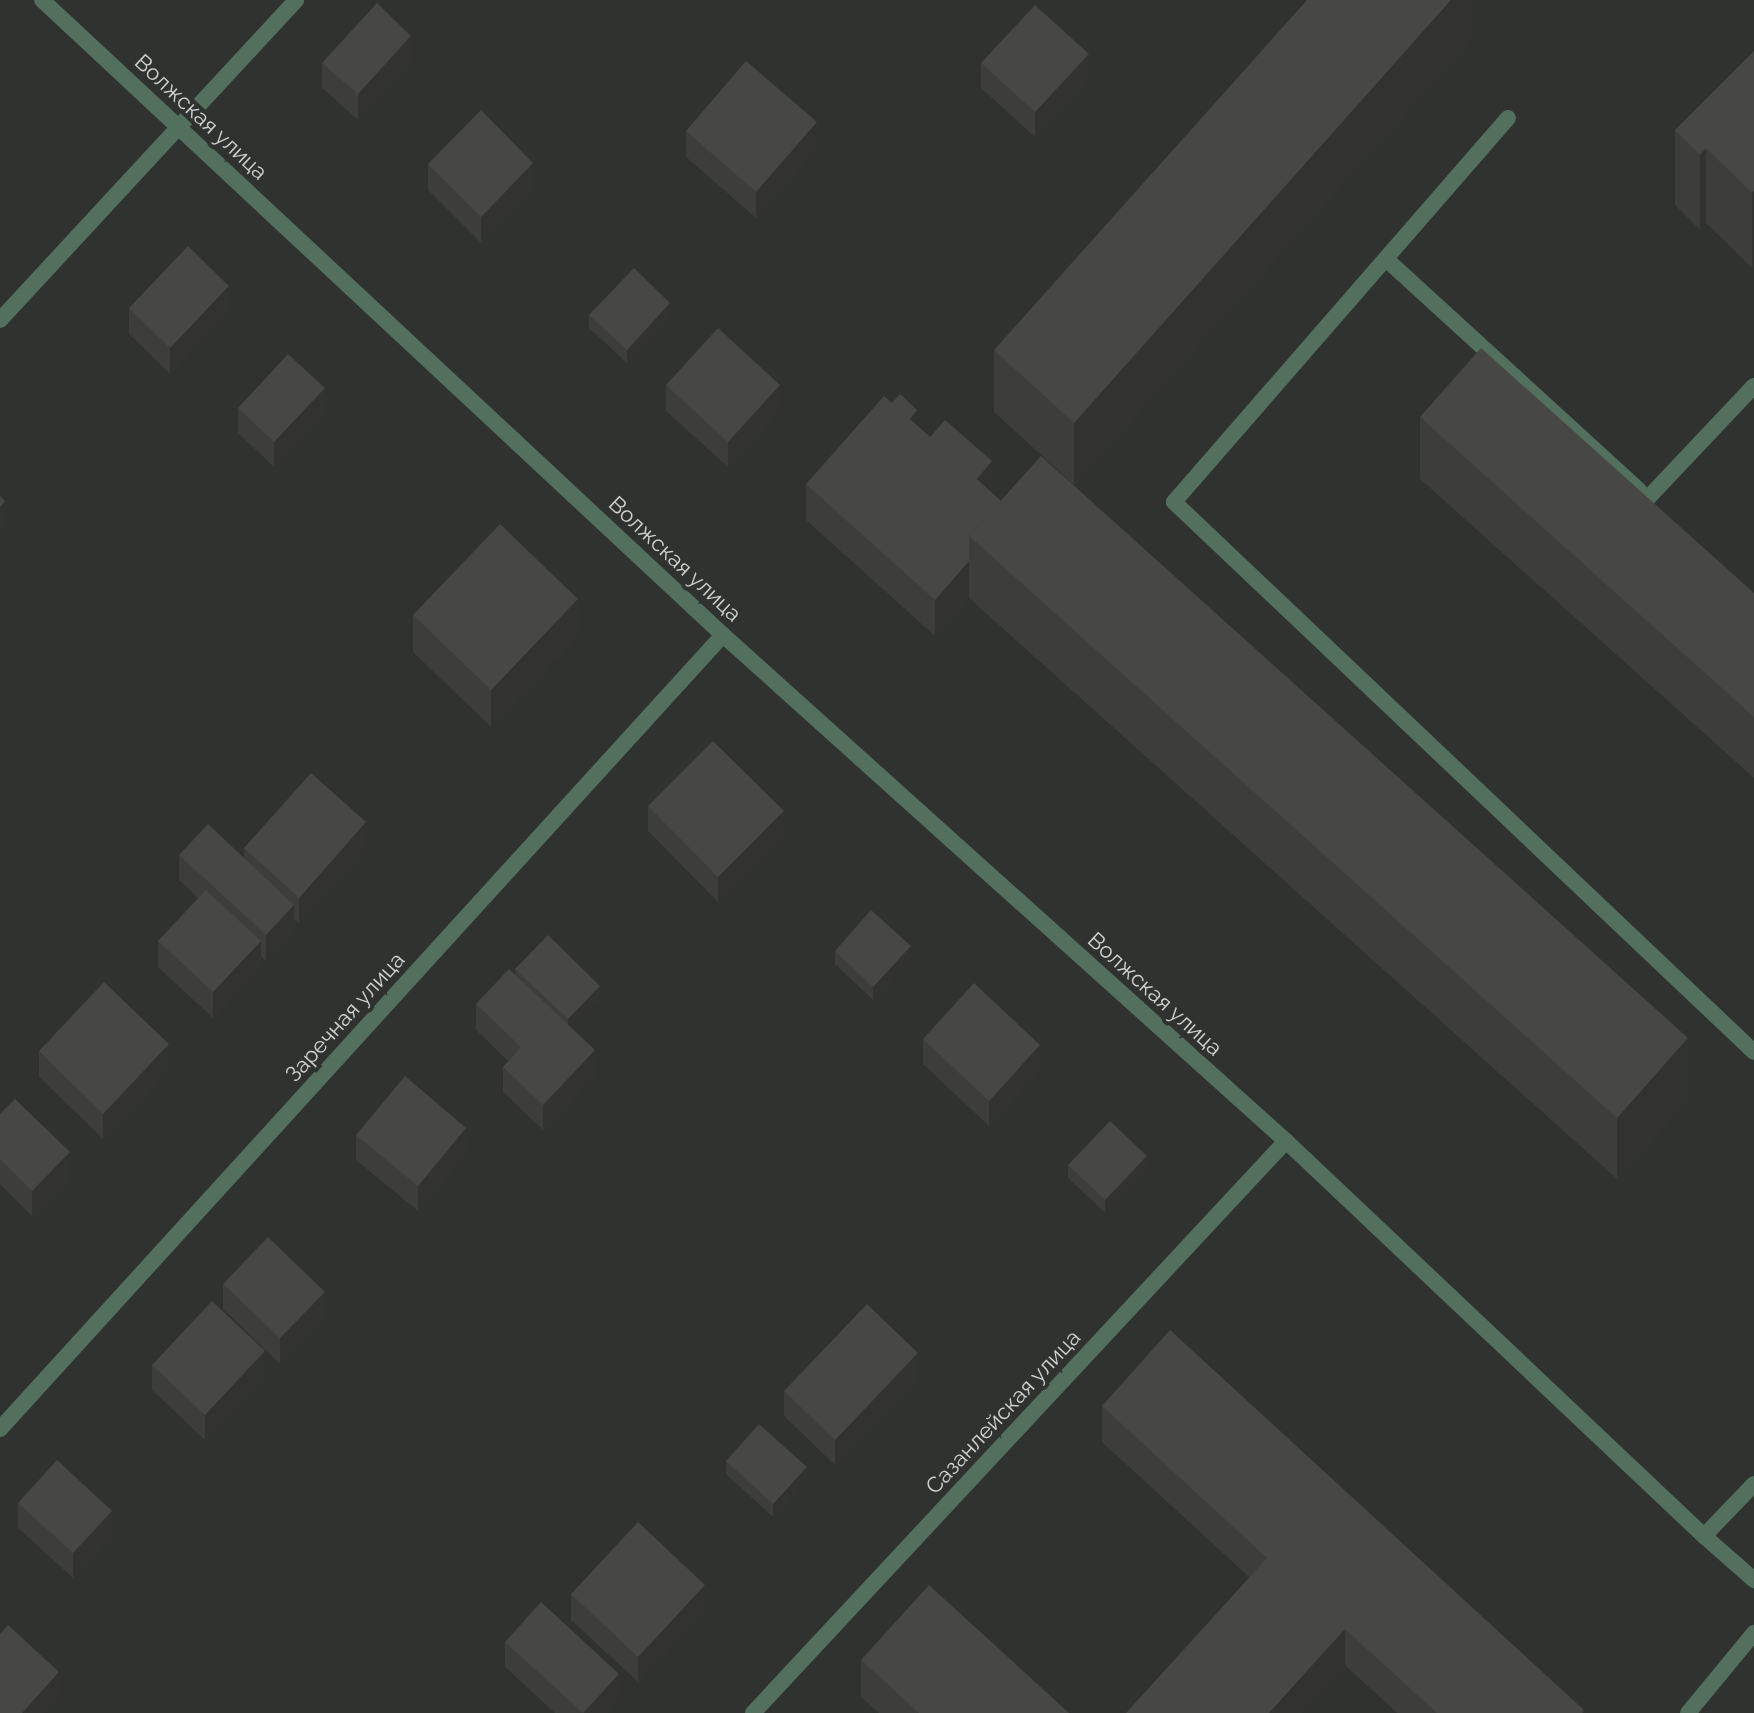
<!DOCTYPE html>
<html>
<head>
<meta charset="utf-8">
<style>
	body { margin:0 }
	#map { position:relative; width:1754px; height:1713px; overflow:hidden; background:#30322f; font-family:Raleway,sans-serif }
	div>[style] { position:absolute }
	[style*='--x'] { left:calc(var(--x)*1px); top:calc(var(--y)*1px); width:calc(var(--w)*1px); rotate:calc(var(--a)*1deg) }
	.lane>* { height:16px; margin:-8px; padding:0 8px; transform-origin:8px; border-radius:8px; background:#52705d }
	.street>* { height:16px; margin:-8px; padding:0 8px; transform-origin:8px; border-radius:8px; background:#52705d }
	.wall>* { inset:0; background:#3d3d3a }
	.shaded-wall>* { inset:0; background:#32322f }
	.building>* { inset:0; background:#474743 }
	span { translate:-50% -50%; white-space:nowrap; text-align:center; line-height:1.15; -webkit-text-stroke:8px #30322f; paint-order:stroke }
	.street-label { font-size:22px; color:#d0d2d0 }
</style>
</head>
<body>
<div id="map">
	<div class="lane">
		<i style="--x:1508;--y:118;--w:509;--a:131.02"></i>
		<i style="--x:1174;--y:502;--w:799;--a:43.48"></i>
		<i style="--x:1386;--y:259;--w:343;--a:42.4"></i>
		<i style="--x:1648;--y:498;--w:154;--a:-46.6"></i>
		<i style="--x:1286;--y:1141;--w:575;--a:43.38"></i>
		<i style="--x:1704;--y:1536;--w:72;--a:-46.1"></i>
		<i style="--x:1704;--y:1536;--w:67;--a:41.3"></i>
		<i style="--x:1688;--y:1713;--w:104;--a:-50.5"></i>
	</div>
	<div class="street">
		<i style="--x:42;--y:0;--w:931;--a:43"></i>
		<i style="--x:723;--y:635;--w:757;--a:41.95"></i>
		<i style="--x:1286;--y:1141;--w:782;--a:132.98"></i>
		<i style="--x:0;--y:320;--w:436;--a:-47.2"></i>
		<i style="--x:0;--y:1429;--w:1074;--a:-47.68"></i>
	</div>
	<div class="wall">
		<i style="clip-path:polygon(1471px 0,1471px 40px,1074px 485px,994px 412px,994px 350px)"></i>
		<i style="clip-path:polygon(1754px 51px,1754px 266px,1752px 268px,1706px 223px,1700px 230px,1675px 205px,1675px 130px)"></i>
		<i style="clip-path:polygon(411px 61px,358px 120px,322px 88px,322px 63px)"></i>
		<i style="clip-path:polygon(981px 63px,1089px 79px,1035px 137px,981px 88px)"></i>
		<i style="clip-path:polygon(686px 131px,817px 148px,756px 218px,686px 157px)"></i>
		<i style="clip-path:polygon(428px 164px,533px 188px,481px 243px,428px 190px)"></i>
		<i style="clip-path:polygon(129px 308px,229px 311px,170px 374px,129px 334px)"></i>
		<i style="clip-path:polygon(589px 315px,670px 316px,627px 363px,589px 328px)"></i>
		<i style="clip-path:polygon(666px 385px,780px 410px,728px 467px,666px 411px)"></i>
		<i style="clip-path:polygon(238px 408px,325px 413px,274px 467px,238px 433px)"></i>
		<i style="clip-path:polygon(1420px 417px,1754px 593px,1754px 778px,1420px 479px)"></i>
		<i style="clip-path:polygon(917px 426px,992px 493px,1688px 1099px,1617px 1179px,969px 598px,935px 636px,806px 520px,806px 484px)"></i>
		<i style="clip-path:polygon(413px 615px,578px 636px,491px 727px,413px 652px)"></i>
		<i style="clip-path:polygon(648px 806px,784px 837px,718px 902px,648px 831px)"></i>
		<i style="clip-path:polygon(244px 848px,366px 848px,299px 923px,294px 919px,294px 931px,266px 961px,261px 956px,261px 966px,213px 1018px,158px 967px,158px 941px,198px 898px,179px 880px,179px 855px,244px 858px)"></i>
		<i style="clip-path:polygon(835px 951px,911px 959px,873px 1000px,835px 964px)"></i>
		<i style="clip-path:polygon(515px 969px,600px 999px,571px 1028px,595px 1076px,543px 1130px,503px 1092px,503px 1067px,508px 1061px,476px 1030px,476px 1004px,515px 974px)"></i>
		<i style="clip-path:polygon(923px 1039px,1040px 1070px,989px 1126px,923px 1064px)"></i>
		<i style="clip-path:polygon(39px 1051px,169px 1070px,103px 1139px,39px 1077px)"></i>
		<i style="clip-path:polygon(0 1114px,70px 1178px,32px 1216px,0 1184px)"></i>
		<i style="clip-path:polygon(356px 1135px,466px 1153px,418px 1211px,356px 1160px)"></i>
		<i style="clip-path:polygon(1068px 1165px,1147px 1169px,1105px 1213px,1068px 1178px)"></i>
		<i style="clip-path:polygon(223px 1284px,325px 1317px,280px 1364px,223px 1309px)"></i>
		<i style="clip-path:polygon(152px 1365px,265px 1377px,205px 1440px,152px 1390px)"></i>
		<i style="clip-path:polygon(918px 1379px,835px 1465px,784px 1416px,784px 1391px)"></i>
		<i style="clip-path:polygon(1102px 1406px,1584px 1713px,1397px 1713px,1102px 1442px)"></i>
		<i style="clip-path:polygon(726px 1461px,807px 1480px,773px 1517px,726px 1474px)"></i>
		<i style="clip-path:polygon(18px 1503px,112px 1536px,73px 1578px,18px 1528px)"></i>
		<i style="clip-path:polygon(571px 1594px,705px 1610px,638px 1682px,571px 1620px)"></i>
		<i style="clip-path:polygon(505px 1642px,619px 1699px,606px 1713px,555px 1713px,505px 1667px)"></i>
		<i style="clip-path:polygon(861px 1660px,1069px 1713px,879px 1713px,861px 1697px)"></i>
	</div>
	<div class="shaded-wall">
		<i style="clip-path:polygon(1451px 0,1471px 0,1471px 40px,1074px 485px,1074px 423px)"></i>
		<i style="clip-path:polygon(411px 36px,411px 61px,358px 120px,358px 94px)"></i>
		<i style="clip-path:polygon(1089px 54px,1089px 79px,1035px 137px,1035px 112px)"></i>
		<i style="clip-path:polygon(817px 122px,817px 148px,756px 218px,756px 192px)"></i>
		<i style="clip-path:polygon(1706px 148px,1706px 223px,1700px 230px,1700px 155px)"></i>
		<i style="clip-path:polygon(533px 163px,533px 188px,481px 243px,481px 217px)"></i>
		<i style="clip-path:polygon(1754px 191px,1754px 266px,1752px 268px,1752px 193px)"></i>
		<i style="clip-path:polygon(229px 286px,229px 311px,170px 374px,170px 348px)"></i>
		<i style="clip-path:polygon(670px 303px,670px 316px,627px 363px,627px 350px)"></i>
		<i style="clip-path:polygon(780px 385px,780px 410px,728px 467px,728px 442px)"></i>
		<i style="clip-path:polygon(325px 388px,325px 413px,274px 467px,274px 442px)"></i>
		<i style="clip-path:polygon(917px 410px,917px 447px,910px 419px)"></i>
		<i style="clip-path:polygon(992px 461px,992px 498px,977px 479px)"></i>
		<i style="clip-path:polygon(5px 501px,5px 527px,0 533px,0 507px)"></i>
		<i style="clip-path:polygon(969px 561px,969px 598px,935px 636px,935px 600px)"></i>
		<i style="clip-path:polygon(578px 599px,578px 636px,491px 727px,491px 690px)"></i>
		<i style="clip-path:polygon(784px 811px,784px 837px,718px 902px,718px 877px)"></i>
		<i style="clip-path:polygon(366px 822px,366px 848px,299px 923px,299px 898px)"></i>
		<i style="clip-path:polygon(294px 905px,294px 931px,266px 961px,266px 935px)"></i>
		<i style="clip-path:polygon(261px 941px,261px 966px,213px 1018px,213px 992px)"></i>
		<i style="clip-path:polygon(911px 946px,911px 959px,873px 1000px,873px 987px)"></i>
		<i style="clip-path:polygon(600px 986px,600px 999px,568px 1032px,568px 1019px)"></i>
		<i style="clip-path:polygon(1688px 1038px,1688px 1099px,1617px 1179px,1617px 1118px)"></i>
		<i style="clip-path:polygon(169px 1044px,169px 1070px,103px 1139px,103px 1114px)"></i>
		<i style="clip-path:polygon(1040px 1045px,1040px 1070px,989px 1126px,989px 1101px)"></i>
		<i style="clip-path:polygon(595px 1050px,595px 1076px,543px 1130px,543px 1105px)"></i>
		<i style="clip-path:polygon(466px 1128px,466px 1153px,418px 1211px,418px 1186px)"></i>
		<i style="clip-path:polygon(70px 1152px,70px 1178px,32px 1216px,32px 1191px)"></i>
		<i style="clip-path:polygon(1147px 1156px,1147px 1169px,1105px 1213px,1105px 1200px)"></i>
		<i style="clip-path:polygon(325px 1292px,325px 1317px,280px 1364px,280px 1338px)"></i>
		<i style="clip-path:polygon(265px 1351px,265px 1377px,205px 1440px,205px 1415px)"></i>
		<i style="clip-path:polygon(918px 1353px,918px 1379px,835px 1465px,835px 1440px)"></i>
		<i style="clip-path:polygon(807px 1467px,807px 1480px,773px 1517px,773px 1504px)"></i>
		<i style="clip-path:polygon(112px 1511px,112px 1536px,73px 1578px,73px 1553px)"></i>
		<i style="clip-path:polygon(705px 1585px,705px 1610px,638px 1682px,638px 1657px)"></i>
		<i style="clip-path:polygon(1345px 1629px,1345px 1666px,1302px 1713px,1269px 1713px)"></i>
		<i style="clip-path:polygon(59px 1672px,59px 1698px,45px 1713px,22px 1713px)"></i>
		<i style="clip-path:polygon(619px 1674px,619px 1699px,606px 1713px,583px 1713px)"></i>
	</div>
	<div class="building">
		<i style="clip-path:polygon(1307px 0,1451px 0,1074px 423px,994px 350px)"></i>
		<i style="clip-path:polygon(377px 3px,411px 36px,358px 94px,322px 63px)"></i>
		<i style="clip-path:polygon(1035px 5px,1089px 54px,1035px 112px,981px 63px)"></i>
		<i style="clip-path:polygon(1754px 51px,1754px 191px,1752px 193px,1706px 148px,1700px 155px,1675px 130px)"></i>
		<i style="clip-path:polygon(746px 61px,817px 122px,756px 192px,686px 131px)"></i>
		<i style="clip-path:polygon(481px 110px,533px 163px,481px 217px,428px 164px)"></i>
		<i style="clip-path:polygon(188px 246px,229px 286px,170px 348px,129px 308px)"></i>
		<i style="clip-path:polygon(634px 268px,670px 303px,627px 350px,589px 315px)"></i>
		<i style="clip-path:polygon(718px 328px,780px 385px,728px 442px,666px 385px)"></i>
		<i style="clip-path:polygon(1481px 348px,1754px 593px,1754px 717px,1420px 417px)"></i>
		<i style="clip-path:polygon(288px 354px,325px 388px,274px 442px,238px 408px)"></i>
		<i style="clip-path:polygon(900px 394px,917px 410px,910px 419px,930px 437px,945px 420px,992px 461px,977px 479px,1001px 501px,969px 536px,969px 561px,935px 600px,806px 484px,884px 396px,892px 403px)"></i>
		<i style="clip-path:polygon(1041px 456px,1688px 1038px,1617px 1118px,969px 536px)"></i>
		<i style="clip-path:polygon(0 496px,5px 501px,0 507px)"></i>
		<i style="clip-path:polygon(500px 524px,578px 599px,491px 690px,413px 615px)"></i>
		<i style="clip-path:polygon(713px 741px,784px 811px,718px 877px,648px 806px)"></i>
		<i style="clip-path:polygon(311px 773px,366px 822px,299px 898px,244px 848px)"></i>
		<i style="clip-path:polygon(208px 824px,294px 905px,266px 935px,179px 855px)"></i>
		<i style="clip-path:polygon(206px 890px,261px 941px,213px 992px,158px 941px)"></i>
		<i style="clip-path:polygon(871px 910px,911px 946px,873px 987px,835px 951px)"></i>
		<i style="clip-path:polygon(548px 935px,600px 986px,568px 1019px,515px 969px)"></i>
		<i style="clip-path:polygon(509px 969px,595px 1050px,543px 1105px,503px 1067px,521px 1047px,476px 1004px)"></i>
		<i style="clip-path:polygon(104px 982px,169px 1044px,103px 1114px,39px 1051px)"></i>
		<i style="clip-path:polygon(974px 983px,1040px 1045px,989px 1101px,923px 1039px)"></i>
		<i style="clip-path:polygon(405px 1076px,466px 1128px,418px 1186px,356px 1135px)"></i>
		<i style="clip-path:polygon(15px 1099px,70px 1152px,32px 1191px,0 1159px,0 1114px)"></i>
		<i style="clip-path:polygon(1110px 1121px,1147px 1156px,1105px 1200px,1068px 1165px)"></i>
		<i style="clip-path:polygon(268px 1237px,325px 1292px,280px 1338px,223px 1284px)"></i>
		<i style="clip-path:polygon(212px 1301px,265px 1351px,205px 1415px,152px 1365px)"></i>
		<i style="clip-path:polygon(867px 1304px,918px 1353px,835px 1440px,784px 1391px)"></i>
		<i style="clip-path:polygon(1170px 1330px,1584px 1710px,1582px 1713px,1437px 1713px,1345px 1629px,1269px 1713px,1126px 1713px,1267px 1558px,1102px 1406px)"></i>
		<i style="clip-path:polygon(759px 1424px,807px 1467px,773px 1504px,726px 1461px)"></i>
		<i style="clip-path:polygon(57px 1460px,112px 1511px,73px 1553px,18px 1503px)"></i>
		<i style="clip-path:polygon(638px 1522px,705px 1585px,638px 1657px,571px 1594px)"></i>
		<i style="clip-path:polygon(929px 1585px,1069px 1713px,919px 1713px,861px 1660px)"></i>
		<i style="clip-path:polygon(541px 1602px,619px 1674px,583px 1713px,505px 1642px)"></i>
		<i style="clip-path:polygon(8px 1625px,59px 1672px,22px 1713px,0 1713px,0 1634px)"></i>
	</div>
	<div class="street-label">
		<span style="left:201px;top:117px;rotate:43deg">Волжская улица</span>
		<span style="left:675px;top:559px;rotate:43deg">Волжская улица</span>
		<span style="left:1155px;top:994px;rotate:42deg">Волжская улица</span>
		<span style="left:345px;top:1017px;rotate:-48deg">Заречная улица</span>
		<span style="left:1003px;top:1412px;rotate:-47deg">Сазанлейская улица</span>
	</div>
</div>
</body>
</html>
